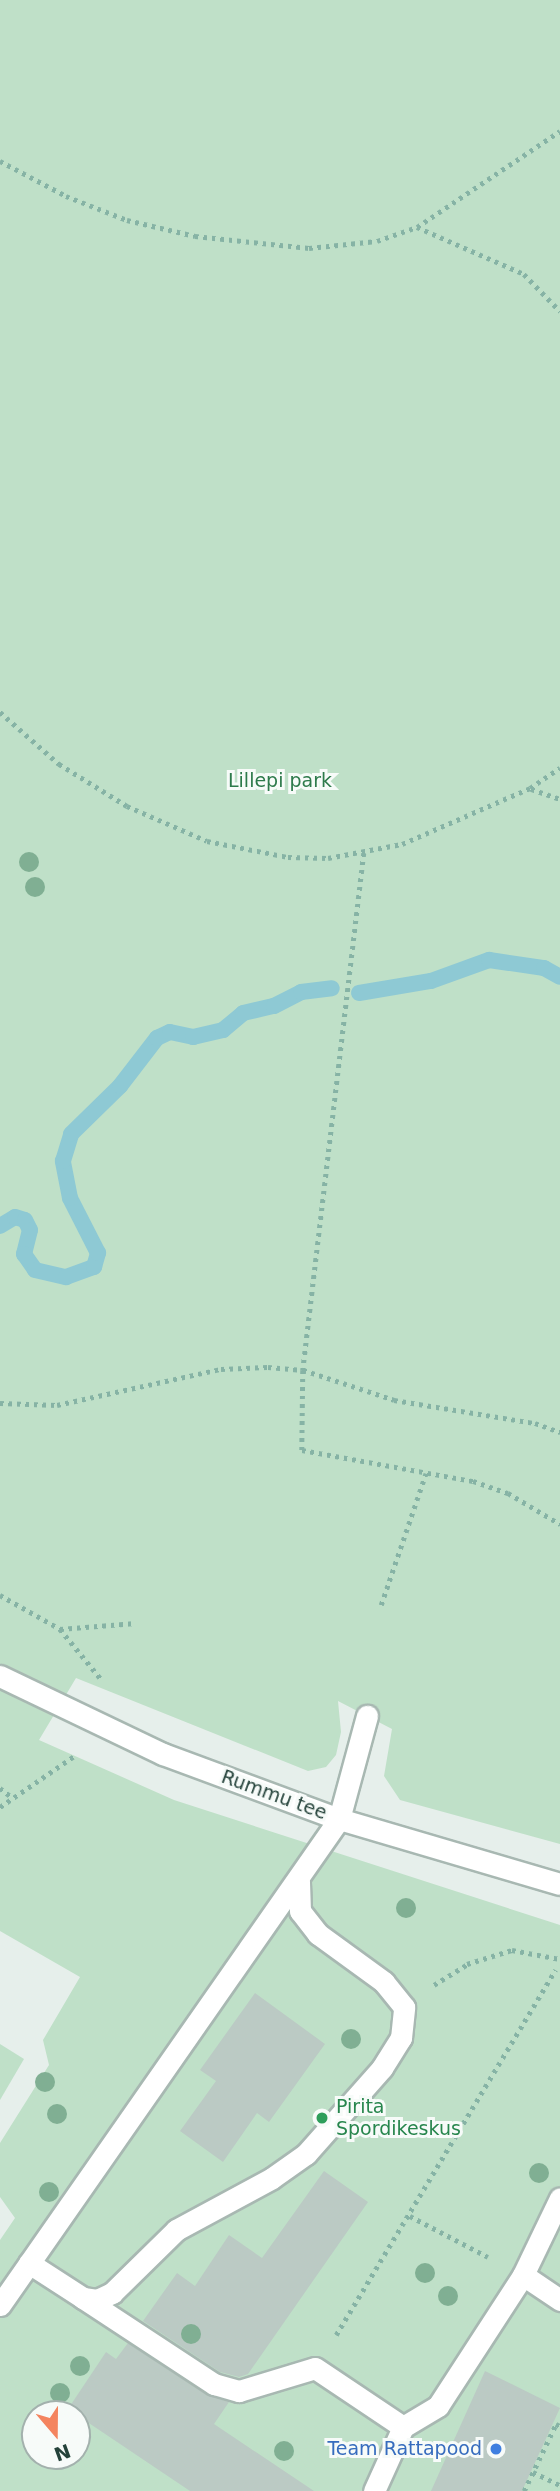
<!DOCTYPE html>
<html>
<head>
<meta charset="utf-8">
<style>
	body { margin:0 }
	#map { position:relative; width:560px; height:2491px; overflow:hidden; background:#e6efeb; font-family:"DejaVu Sans",sans-serif }
	div>[style] { position:absolute }
	[style*='--x'] { left:calc(var(--x)*1px); top:calc(var(--y)*1px); width:calc(var(--w)*1px); rotate:calc(var(--a)*1deg) }
	.green>* { inset:0; background:#bfe0c8 }
	.stream>* { height:16px; margin:-8px; padding:0 8px; transform-origin:8px; border-radius:8px; background:#8ec9d4 }
	.building>* { inset:0; background:#bbcac4 }
	.path>* { height:4.5px; margin-top:-2.25px; transform-origin:0; background:repeating-linear-gradient(90deg,#86b3a5 0 3.5px,transparent 0 8.5px) }
	.roads { filter:drop-shadow(2px 0 #a8b8b2) drop-shadow(-2px 0 #a8b8b2) drop-shadow(0 2px #a8b8b2) drop-shadow(0 -2px #a8b8b2) }
	.service>* { height:21px; margin:-10.5px; padding:0 10.5px; transform-origin:10.5px; border-radius:10.5px; background:#fff }
	.secondary>* { height:21px; margin:-10.5px; padding:0 10.5px; transform-origin:10.5px; border-radius:10.5px; background:#fff }
	.trees>* { width:20px; height:20px; margin:-10px; border-radius:50%; background:#80af93 }
	.dots>* { width:19px; height:19px; translate:-50% -50%; box-sizing:border-box; border:4px solid #f7fbf9; border-radius:50% }
	span { translate:-50% -50%; white-space:nowrap; text-align:center; line-height:1.15; -webkit-text-stroke:6px #f7fbf9; paint-order:stroke }
	.park-label { font-size:19px; color:#2d7a4b }
	.street-label { font-size:19px; color:#24423a }
	.leisure-label { font-size:19px; color:#27864d }
	.left { translate:0 -50%; text-align:left }
	.shop-label { font-size:19px; color:#366cbe }
	.right { translate:-100% -50%; text-align:right }
	.north { position:absolute; left:21px; top:2400px; width:70px; height:70px; box-sizing:border-box; background:#f7fbf9; border:2px solid #a3b1ad; border-radius:50%; rotate:160deg; font-size:19px; font-weight:700; line-height:28px; text-align:center; color:#24423a }
	.north::after { content:''; display:block; margin:auto; width:24px; height:32px; background:#f4845f; clip-path:polygon(50% 0,100% 100%,50% 72%,0 100%) }
</style>
</head>
<body>
<div id="map">
	<div class="green">
		<i style="clip-path:polygon(evenodd,0 0,560px 0,560px 1844px,400px 1800px,384px 1776px,392px 1729px,338px 1701px,341px 1732px,336px 1755px,326px 1767px,308px 1771px,76px 1678px,39px 1740px,174px 1800px,560px 1925px,560px 2491px,0 2491px,0 2240px,15px 2218px,0 2197px,0 2143px,49px 2065px,43px 2040px,80px 1977px,0 1931px,0 0,35px 2414px,77px 2414px,77px 2456px,35px 2456px,35px 2414px)"></i>
		<i style="clip-path:polygon(0 2044px,24px 2059px,0 2100px)"></i>
	</div>
	<div class="stream">
		<i style="--x:359;--y:993;--w:73;--a:-9.5"></i>
		<i style="--x:431;--y:981;--w:62;--a:-19.9"></i>
		<i style="--x:489;--y:960;--w:56;--a:8.3"></i>
		<i style="--x:544;--y:968;--w:18;--a:29"></i>
		<i style="--x:0;--y:1226;--w:17;--a:-31"></i>
		<i style="--x:15;--y:1217;--w:10;--a:17"></i>
		<i style="--x:25;--y:1220;--w:11;--a:63"></i>
		<i style="--x:30;--y:1230;--w:25;--a:104"></i>
		<i style="--x:24;--y:1254;--w:19;--a:55"></i>
		<i style="--x:35;--y:1270;--w:32;--a:13"></i>
		<i style="--x:66;--y:1277;--w:30;--a:-20"></i>
		<i style="--x:94;--y:1267;--w:15;--a:-74"></i>
		<i style="--x:98;--y:1253;--w:62;--a:-117"></i>
		<i style="--x:70;--y:1198;--w:38;--a:-101"></i>
		<i style="--x:63;--y:1161;--w:28;--a:-73"></i>
		<i style="--x:71;--y:1134;--w:69;--a:-44.4"></i>
		<i style="--x:120;--y:1086;--w:61;--a:-52.4"></i>
		<i style="--x:157;--y:1038;--w:14;--a:-25"></i>
		<i style="--x:170;--y:1032;--w:24;--a:12"></i>
		<i style="--x:193;--y:1037;--w:31;--a:-13"></i>
		<i style="--x:223;--y:1030;--w:26;--a:-40"></i>
		<i style="--x:243;--y:1013;--w:32;--a:-13"></i>
		<i style="--x:274;--y:1006;--w:30;--a:-27"></i>
		<i style="--x:301;--y:992;--w:31;--a:-7"></i>
	</div>
	<div class="building">
		<i style="clip-path:polygon(255px 1993px,325px 2044px,269px 2122px,257px 2113px,223px 2162px,180px 2131px,216px 2081px,200px 2070px)"></i>
		<i style="clip-path:polygon(324px 2171px,368px 2202px,248px 2374px,239px 2377px,220px 2372px,143px 2321px,177px 2273px,195px 2286px,229px 2235px,262px 2258px)"></i>
		<i style="clip-path:polygon(128px 2343px,207px 2395px,229px 2402px,214px 2424px,314px 2491px,190px 2491px,68px 2409px,106px 2352px,116px 2359px)"></i>
		<i style="clip-path:polygon(485px 2371px,560px 2408px,522px 2491px,431px 2491px)"></i>
	</div>
	<div class="path">
		<i style="--x:0;--y:161;--w:75;--a:27.9"></i>
		<i style="--x:66;--y:196;--w:66;--a:21.5"></i>
		<i style="--x:127;--y:220;--w:70;--a:13.2"></i>
		<i style="--x:195;--y:236;--w:115;--a:6"></i>
		<i style="--x:309;--y:248;--w:68;--a:-5.9"></i>
		<i style="--x:377;--y:241;--w:42;--a:-19.3"></i>
		<i style="--x:417;--y:227;--w:117;--a:23.7"></i>
		<i style="--x:524;--y:274;--w:52;--a:45.8"></i>
		<i style="--x:417;--y:227;--w:172;--a:-33.9"></i>
		<i style="--x:0;--y:712;--w:79;--a:41.4"></i>
		<i style="--x:59;--y:764;--w:80;--a:31.7"></i>
		<i style="--x:127;--y:806;--w:87;--a:23.6"></i>
		<i style="--x:207;--y:841;--w:83;--a:11.2"></i>
		<i style="--x:288;--y:857;--w:40;--a:1.4"></i>
		<i style="--x:328;--y:858;--w:75;--a:-10.7"></i>
		<i style="--x:402;--y:844;--w:140;--a:-23.6"></i>
		<i style="--x:530;--y:788;--w:36;--a:-34"></i>
		<i style="--x:531;--y:789;--w:31;--a:19"></i>
		<i style="--x:364;--y:853;--w:521;--a:96.73"></i>
		<i style="--x:303;--y:1370;--w:80;--a:90.7"></i>
		<i style="--x:302;--y:1450;--w:174;--a:10.3"></i>
		<i style="--x:473;--y:1481;--w:37;--a:19"></i>
		<i style="--x:508;--y:1493;--w:61;--a:30.8"></i>
		<i style="--x:0;--y:1403;--w:57;--a:2"></i>
		<i style="--x:57;--y:1405;--w:168;--a:-12.4"></i>
		<i style="--x:221;--y:1369;--w:47;--a:-2.4"></i>
		<i style="--x:268;--y:1367;--w:35;--a:5"></i>
		<i style="--x:303;--y:1370;--w:96;--a:18.2"></i>
		<i style="--x:394;--y:1400;--w:143;--a:9.3"></i>
		<i style="--x:535;--y:1423;--w:27;--a:20"></i>
		<i style="--x:0;--y:1595;--w:69;--a:29.5"></i>
		<i style="--x:60;--y:1629;--w:76;--a:-4.5"></i>
		<i style="--x:381;--y:1605;--w:139;--a:-71.2"></i>
		<i style="--x:60;--y:1629;--w:65;--a:50.6"></i>
		<i style="--x:0;--y:1788;--w:16;--a:38"></i>
		<i style="--x:0;--y:1807;--w:93;--a:-34.5"></i>
		<i style="--x:434;--y:1985;--w:39;--a:-32"></i>
		<i style="--x:467;--y:1964;--w:47;--a:-17.3"></i>
		<i style="--x:512;--y:1950;--w:49;--a:10.6"></i>
		<i style="--x:410;--y:2216;--w:88;--a:27.7"></i>
		<i style="--x:336;--y:2335;--w:426;--a:-59"></i>
		<i style="--x:533;--y:2472;--w:30;--a:26"></i>
		<i style="--x:524;--y:2491;--w:74;--a:-64.5"></i>
		<i style="--x:556;--y:2424;--w:4;--a:27"></i>
	</div>
	<div class="roads">
		<div class="service">
			<i style="--x:29;--y:2263;--w:64;--a:32.9"></i>
			<i style="--x:83;--y:2298;--w:14;--a:8"></i>
			<i style="--x:97;--y:2300;--w:17;--a:-25"></i>
			<i style="--x:112;--y:2293;--w:90;--a:-44.5"></i>
			<i style="--x:176;--y:2230;--w:109;--a:-28.4"></i>
			<i style="--x:272;--y:2178;--w:42;--a:-35.2"></i>
			<i style="--x:306;--y:2154;--w:115;--a:-48.5"></i>
			<i style="--x:382;--y:2068;--w:36;--a:-58"></i>
			<i style="--x:401;--y:2038;--w:31;--a:-84"></i>
			<i style="--x:404;--y:2007;--w:32;--a:-129"></i>
			<i style="--x:384;--y:1982;--w:82;--a:-144"></i>
			<i style="--x:318;--y:1934;--w:29;--a:-128"></i>
			<i style="--x:300;--y:1911;--w:30;--a:-92"></i>
			<i style="--x:523;--y:2275;--w:85;--a:-64.3"></i>
			<i style="--x:83;--y:2298;--w:157;--a:33.3"></i>
			<i style="--x:214;--y:2384;--w:26;--a:16"></i>
			<i style="--x:239;--y:2391;--w:79;--a:-16.8"></i>
			<i style="--x:315;--y:2368;--w:106;--a:33.8"></i>
			<i style="--x:0;--y:2305;--w:593;--a:-55.1"></i>
			<i style="--x:339;--y:1819;--w:107;--a:-74.8"></i>
			<i style="--x:374;--y:2491;--w:70;--a:-65.6"></i>
			<i style="--x:403;--y:2427;--w:41;--a:-31"></i>
			<i style="--x:438;--y:2406;--w:156;--a:-57"></i>
			<i style="--x:523;--y:2275;--w:45;--a:34"></i>
		</div>
		<div class="secondary">
			<i style="--x:0;--y:1676;--w:181;--a:25.6"></i>
			<i style="--x:163;--y:1754;--w:188;--a:20.3"></i>
			<i style="--x:339;--y:1819;--w:230;--a:16.4"></i>
		</div>
	</div>
	<div class="trees">
		<i style="left:29px;top:862px"></i>
		<i style="left:35px;top:887px"></i>
		<i style="left:406px;top:1908px"></i>
		<i style="left:351px;top:2039px"></i>
		<i style="left:45px;top:2082px"></i>
		<i style="left:57px;top:2114px"></i>
		<i style="left:539px;top:2173px"></i>
		<i style="left:49px;top:2192px"></i>
		<i style="left:425px;top:2273px"></i>
		<i style="left:448px;top:2296px"></i>
		<i style="left:191px;top:2334px"></i>
		<i style="left:80px;top:2366px"></i>
		<i style="left:60px;top:2393px"></i>
		<i style="left:284px;top:2451px"></i>
	</div>
	<div class="dots">
		<i style="left:322px;top:2118px;background:#2e9e5b"></i>
		<i style="left:496px;top:2449px;background:#3f7fe0"></i>
	</div>
	<div class="park-label">
		<span style="left:280px;top:781px">Lillepi park</span>
	</div>
	<div class="street-label">
		<span style="left:274px;top:1795px;rotate:20deg">Rummu tee</span>
	</div>
	<div class="leisure-label">
		<span class="left" style="left:336px;top:2118px">Pirita<br>Spordikeskus</span>
	</div>
	<div class="shop-label">
		<span class="right" style="left:482px;top:2449px">Team Rattapood</span>
	</div>
	<div class="north">N</div>
</div>
</body>
</html>
